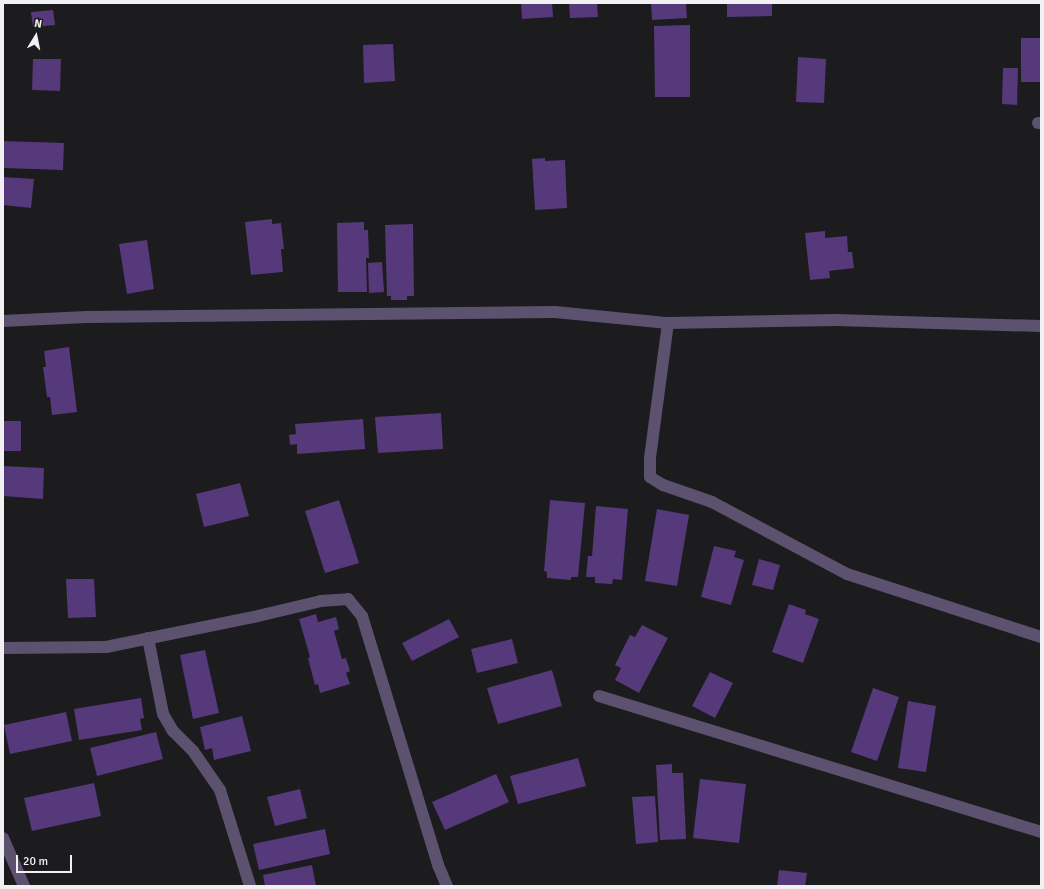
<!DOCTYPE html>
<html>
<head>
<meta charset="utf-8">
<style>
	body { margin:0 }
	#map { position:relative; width:1044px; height:889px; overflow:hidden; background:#1c1b1d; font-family:Signika,sans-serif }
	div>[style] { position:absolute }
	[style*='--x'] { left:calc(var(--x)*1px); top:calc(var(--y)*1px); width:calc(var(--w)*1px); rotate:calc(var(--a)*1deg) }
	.building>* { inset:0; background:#55397a }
	.street>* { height:12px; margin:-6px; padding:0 6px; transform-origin:6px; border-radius:6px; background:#5c516e }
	span { translate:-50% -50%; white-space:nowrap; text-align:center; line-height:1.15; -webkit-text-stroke:3.5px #1c1b1d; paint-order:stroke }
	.frame { position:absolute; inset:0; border:4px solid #f1f0f2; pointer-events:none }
	.north { position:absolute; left:16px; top:16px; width:40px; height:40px; -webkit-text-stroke:3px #1c1b1d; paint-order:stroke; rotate:10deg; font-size:11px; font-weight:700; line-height:16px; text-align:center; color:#f1f0f2 }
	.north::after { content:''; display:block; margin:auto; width:14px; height:18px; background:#f1f0f2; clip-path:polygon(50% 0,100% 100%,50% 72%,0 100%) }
	.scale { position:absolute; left:16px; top:855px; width:56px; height:18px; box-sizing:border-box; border:2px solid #f1f0f2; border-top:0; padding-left:5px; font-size:12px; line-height:14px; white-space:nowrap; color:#f1f0f2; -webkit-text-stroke:3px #1c1b1d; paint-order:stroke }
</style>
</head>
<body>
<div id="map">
	<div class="building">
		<i style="clip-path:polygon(521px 3px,552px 3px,553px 17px,522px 19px)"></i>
		<i style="clip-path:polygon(569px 3px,597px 3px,598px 17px,570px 18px)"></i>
		<i style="clip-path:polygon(651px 3px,686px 3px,687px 18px,652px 20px)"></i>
		<i style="clip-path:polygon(727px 3px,772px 3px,772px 16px,727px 17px)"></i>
		<i style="clip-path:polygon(53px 10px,55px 25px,33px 27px,31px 12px)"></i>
		<i style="clip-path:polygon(690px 25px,690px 97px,655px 97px,654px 26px)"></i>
		<i style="clip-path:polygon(1021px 38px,1041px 38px,1041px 82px,1021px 82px)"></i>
		<i style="clip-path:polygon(393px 44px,395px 81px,364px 83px,363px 45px)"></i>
		<i style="clip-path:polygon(798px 57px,826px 59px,824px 103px,796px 102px)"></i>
		<i style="clip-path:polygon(33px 59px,61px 59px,60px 91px,32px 90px)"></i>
		<i style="clip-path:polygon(1003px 68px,1018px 68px,1017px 105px,1002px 104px)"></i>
		<i style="clip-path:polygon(3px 141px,64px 143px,63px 170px,3px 168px)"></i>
		<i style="clip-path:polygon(545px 158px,545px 161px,565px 160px,567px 208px,535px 210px,532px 159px)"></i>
		<i style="clip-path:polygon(3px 177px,34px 179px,31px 208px,3px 205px)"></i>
		<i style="clip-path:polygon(272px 219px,272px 224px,281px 223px,284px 249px,281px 249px,283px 272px,251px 275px,245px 222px)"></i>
		<i style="clip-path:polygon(364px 222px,364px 230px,368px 230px,369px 258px,366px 258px,367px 292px,338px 292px,337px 223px)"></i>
		<i style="clip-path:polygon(413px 224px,414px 296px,407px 296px,407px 300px,391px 300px,391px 296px,387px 296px,385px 225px)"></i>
		<i style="clip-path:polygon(825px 231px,825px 238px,847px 236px,848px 252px,852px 252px,854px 268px,829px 271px,830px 278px,810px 280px,805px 233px)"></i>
		<i style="clip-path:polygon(147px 240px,154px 289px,127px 294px,119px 244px)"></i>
		<i style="clip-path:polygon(382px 262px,384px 292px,369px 293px,368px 263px)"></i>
		<i style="clip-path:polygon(69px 347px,77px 412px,52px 415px,50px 397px,47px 397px,43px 367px,46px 367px,44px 351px)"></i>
		<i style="clip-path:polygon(441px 413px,443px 449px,378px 453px,375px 417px)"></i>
		<i style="clip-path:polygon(363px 419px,365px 449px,297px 454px,297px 444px,290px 445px,289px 435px,296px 434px,295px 424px)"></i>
		<i style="clip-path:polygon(3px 421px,21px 421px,21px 451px,3px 451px)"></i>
		<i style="clip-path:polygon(3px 466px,44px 468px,43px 499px,3px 496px)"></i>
		<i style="clip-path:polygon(240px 483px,249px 516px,204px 527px,196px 494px)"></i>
		<i style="clip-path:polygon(339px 500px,359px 563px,325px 573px,305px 511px)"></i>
		<i style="clip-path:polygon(550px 500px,585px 503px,578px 577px,571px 577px,571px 580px,547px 578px,547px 572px,544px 571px)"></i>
		<i style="clip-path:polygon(596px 506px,628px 509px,622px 580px,613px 579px,612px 584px,595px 583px,595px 577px,586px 577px,588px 556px,592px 556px)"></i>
		<i style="clip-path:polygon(657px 509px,689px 515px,677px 586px,645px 581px)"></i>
		<i style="clip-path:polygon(714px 546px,736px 551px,734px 557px,744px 560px,731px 605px,701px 597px)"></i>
		<i style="clip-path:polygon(759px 559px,780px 565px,773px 590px,752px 585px)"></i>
		<i style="clip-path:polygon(66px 579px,94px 579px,96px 617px,68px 618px)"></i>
		<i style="clip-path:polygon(789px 604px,806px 610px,805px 614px,819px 619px,803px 663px,772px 652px)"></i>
		<i style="clip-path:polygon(316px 614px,318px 622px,336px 617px,339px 629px,334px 631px,342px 659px,346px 658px,350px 671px,346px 673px,350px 684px,320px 693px,318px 684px,315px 685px,308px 658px,310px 657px,299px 619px)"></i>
		<i style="clip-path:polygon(449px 619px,459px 637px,412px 661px,402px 643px)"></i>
		<i style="clip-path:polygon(642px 625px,668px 638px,639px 693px,615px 680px,621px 668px,615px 665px,630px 635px,635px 637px)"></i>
		<i style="clip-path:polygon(512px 639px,518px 663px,477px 673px,471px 649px)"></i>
		<i style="clip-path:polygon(205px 650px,219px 713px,193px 719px,180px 655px)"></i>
		<i style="clip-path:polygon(552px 670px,562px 706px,498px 724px,487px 688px)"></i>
		<i style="clip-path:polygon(710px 672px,733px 683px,715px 718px,692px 706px)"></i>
		<i style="clip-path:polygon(873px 688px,899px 697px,877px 761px,851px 752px)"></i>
		<i style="clip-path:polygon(141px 698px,144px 718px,140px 719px,142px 730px,79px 740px,74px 709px)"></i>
		<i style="clip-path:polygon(908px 701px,936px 706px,926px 772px,898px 768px)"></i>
		<i style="clip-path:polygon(66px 712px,72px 741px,10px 754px,4px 725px)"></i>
		<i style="clip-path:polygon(242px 716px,251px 751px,214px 760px,212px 748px,205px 750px,200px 727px)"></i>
		<i style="clip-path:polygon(156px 732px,163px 759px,97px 776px,90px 748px)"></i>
		<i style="clip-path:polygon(578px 758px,586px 786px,518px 804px,510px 776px)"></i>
		<i style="clip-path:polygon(672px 764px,672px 773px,683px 773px,686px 839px,660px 840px,656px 765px)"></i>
		<i style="clip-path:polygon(496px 774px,509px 802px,445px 830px,432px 802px)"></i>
		<i style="clip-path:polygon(700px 779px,746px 784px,739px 843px,693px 838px)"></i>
		<i style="clip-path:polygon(94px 783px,101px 816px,32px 831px,24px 798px)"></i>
		<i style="clip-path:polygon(300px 789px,307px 818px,275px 826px,267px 797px)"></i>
		<i style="clip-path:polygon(655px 796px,658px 842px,636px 844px,632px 797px)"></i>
		<i style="clip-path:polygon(325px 829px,330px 854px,259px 870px,253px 844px)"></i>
		<i style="clip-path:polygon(312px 865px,316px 886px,265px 886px,263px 875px)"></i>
		<i style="clip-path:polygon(779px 870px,807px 873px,805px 886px,777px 886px)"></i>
	</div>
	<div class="street">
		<i style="--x:1038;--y:123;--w:3;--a:0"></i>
		<i style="--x:3;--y:321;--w:83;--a:-2.8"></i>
		<i style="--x:86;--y:317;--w:469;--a:-0.6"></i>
		<i style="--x:555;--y:312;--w:114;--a:5.6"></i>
		<i style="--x:668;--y:323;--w:168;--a:-1"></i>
		<i style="--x:836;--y:320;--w:205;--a:1.7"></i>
		<i style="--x:668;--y:323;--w:136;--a:97.6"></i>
		<i style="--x:650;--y:458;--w:19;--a:90"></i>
		<i style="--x:650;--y:477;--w:15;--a:32"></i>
		<i style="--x:663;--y:485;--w:52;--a:19.1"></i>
		<i style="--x:712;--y:502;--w:153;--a:28.1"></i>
		<i style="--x:847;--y:574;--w:204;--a:18"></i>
		<i style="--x:148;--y:638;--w:77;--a:78.8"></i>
		<i style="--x:163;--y:714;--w:20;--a:60"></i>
		<i style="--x:173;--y:731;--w:28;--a:45"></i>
		<i style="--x:193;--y:751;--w:47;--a:55.3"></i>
		<i style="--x:220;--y:790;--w:101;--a:72.6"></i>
		<i style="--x:3;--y:648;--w:103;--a:-0.6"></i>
		<i style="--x:106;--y:647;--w:151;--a:-11.5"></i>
		<i style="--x:254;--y:617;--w:69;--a:-13.4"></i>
		<i style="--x:321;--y:601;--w:27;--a:-4"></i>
		<i style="--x:348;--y:599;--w:22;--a:51"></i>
		<i style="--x:362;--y:616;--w:260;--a:73"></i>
		<i style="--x:438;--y:865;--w:23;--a:67"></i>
		<i style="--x:599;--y:696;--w:462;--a:17.1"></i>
		<i style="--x:3;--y:838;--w:52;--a:66.4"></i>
	</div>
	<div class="frame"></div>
	<div class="north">N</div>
	<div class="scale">20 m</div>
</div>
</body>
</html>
